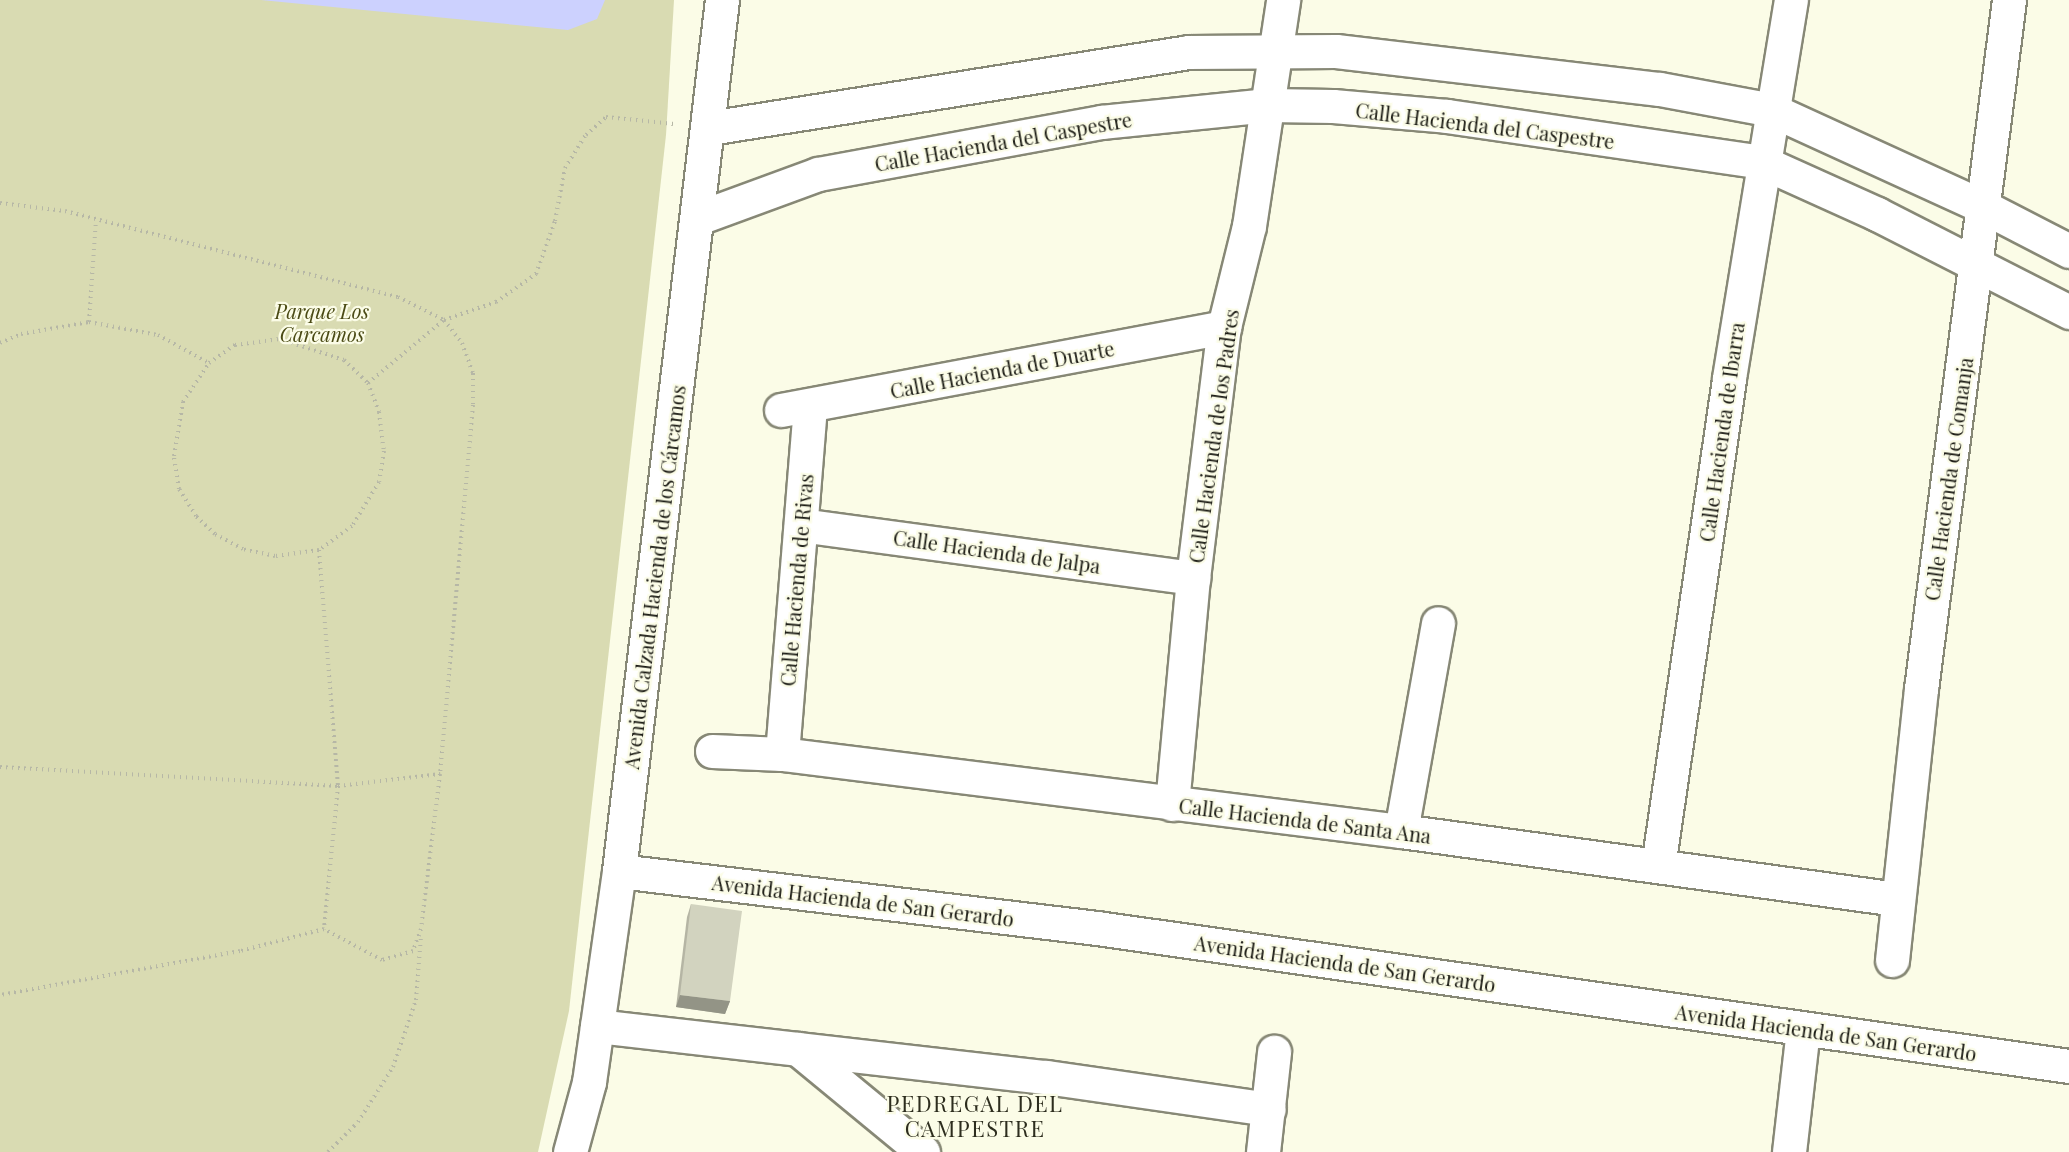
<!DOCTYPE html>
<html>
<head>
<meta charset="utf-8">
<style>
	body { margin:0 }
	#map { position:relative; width:2069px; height:1152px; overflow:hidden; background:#fbfce7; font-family:"Playfair Display",serif }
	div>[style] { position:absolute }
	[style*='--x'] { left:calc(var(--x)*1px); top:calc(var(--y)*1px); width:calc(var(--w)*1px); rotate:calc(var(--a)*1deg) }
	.green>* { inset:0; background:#d9dbb2 }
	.water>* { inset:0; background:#ccd1fe }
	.path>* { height:4px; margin-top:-2px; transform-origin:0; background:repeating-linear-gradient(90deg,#b6b7a6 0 1.5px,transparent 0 6px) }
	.roads { filter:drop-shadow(2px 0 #878876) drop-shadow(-2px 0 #878876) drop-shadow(0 2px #878876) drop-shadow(0 -2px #878876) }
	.street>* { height:33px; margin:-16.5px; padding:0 16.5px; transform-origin:16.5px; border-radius:16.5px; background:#fff }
	.wall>* { inset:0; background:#b5b5a4 }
	.shaded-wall>* { inset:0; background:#939486 }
	.building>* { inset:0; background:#d2d3bf }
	span { translate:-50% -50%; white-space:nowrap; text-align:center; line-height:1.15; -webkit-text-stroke:4.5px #fbfce7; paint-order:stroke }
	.street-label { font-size:20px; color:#1b1b14 }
	.park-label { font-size:20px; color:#4a4a14; font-style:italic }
	.quarter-label { font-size:22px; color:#2d2d1e; letter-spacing:1.5px }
</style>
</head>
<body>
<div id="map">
	<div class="green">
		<i style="clip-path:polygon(0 0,674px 0,666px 135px,569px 1011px,538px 1152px,0 1152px)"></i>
	</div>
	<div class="water">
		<i style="clip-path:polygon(261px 0,605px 0,597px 19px,568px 30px)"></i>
	</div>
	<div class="path">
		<i style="--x:0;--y:203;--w:65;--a:7"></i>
		<i style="--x:65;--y:211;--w:344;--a:14.5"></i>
		<i style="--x:398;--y:297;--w:51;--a:26.6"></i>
		<i style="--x:444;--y:320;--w:29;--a:52"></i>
		<i style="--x:462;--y:343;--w:32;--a:70"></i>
		<i style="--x:473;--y:373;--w:32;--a:90"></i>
		<i style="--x:473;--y:405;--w:370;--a:95.1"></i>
		<i style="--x:440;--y:774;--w:156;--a:97"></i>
		<i style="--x:421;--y:929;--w:23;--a:110"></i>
		<i style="--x:413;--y:951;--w:32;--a:164"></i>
		<i style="--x:382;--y:960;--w:66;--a:-151.9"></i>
		<i style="--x:324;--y:929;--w:87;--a:165.3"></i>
		<i style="--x:240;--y:951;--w:244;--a:169.6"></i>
		<i style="--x:89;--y:322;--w:102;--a:-86.1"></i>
		<i style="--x:280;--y:339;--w:67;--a:18.2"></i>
		<i style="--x:344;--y:360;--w:33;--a:44"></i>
		<i style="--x:368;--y:383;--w:31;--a:69"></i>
		<i style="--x:379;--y:412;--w:39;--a:83"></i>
		<i style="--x:384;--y:451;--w:31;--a:99"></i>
		<i style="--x:379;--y:482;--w:52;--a:121.5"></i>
		<i style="--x:352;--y:526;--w:41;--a:144"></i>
		<i style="--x:319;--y:550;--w:44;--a:172.2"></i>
		<i style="--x:275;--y:556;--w:33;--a:-168"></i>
		<i style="--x:243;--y:549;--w:32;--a:-152"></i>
		<i style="--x:215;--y:534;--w:26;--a:-137"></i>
		<i style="--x:196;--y:516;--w:32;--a:-122"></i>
		<i style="--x:179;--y:489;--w:33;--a:-99"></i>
		<i style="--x:174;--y:456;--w:55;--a:-80.5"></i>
		<i style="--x:183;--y:402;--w:47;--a:-56.3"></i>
		<i style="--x:209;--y:363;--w:32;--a:-35"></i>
		<i style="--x:235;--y:345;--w:45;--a:-7.6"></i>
		<i style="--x:0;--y:343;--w:23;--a:-23"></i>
		<i style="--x:21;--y:334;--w:69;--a:-10"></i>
		<i style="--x:89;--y:322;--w:70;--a:10.7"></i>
		<i style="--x:158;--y:335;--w:58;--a:28.8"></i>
		<i style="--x:368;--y:383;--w:99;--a:-39.7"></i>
		<i style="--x:444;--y:320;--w:55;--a:-19.1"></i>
		<i style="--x:496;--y:302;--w:49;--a:-35"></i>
		<i style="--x:536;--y:274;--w:56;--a:-70.3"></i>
		<i style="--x:555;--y:221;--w:54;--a:-79.3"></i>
		<i style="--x:565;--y:168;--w:39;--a:-58"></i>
		<i style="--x:586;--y:135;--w:27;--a:-42"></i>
		<i style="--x:606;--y:117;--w:69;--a:5.8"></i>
		<i style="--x:319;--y:550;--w:237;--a:85.4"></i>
		<i style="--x:338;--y:786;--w:144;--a:95.6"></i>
		<i style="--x:0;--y:767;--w:339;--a:3.2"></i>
		<i style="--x:338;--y:786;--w:103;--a:-6.7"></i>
		<i style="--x:328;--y:1152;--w:42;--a:-45"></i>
		<i style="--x:358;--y:1122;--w:65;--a:-57.5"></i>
		<i style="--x:393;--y:1067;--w:71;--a:-71.1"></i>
		<i style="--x:416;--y:1000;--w:64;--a:-85.5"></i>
	</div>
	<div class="roads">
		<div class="street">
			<i style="--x:709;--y:128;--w:485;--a:-9"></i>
			<i style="--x:1188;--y:52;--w:148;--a:-0.4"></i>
			<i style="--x:1336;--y:51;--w:326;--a:6.7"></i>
			<i style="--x:1660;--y:89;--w:114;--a:10.6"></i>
			<i style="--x:1772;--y:110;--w:231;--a:24.6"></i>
			<i style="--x:1982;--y:206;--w:98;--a:27.3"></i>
			<i style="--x:698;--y:218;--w:128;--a:-20.1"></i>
			<i style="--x:818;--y:174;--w:288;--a:-10.4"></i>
			<i style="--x:1101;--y:122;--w:168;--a:-5.8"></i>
			<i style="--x:1268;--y:105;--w:65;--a:0.9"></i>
			<i style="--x:1333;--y:106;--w:114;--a:5"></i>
			<i style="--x:1447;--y:116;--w:318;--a:8.3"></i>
			<i style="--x:1762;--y:162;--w:126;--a:24.3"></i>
			<i style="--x:1877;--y:214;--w:216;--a:27"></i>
			<i style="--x:781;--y:410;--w:451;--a:-10.6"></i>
			<i style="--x:801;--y:525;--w:396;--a:7.7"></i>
			<i style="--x:712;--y:751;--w:70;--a:2.5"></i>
			<i style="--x:782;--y:754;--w:624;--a:7.09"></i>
			<i style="--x:1401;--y:831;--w:501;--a:7.81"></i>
			<i style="--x:782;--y:754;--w:349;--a:-85.4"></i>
			<i style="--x:1172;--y:804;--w:227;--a:-84.7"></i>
			<i style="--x:1193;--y:578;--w:253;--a:-83"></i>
			<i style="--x:1224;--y:327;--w:104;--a:-76.1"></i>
			<i style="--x:1249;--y:226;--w:229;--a:-81.4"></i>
			<i style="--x:1401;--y:831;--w:211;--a:-79.9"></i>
			<i style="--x:1658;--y:866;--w:493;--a:-81.7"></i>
			<i style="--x:1729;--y:378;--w:383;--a:-80.7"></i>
			<i style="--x:619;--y:871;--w:481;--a:6.8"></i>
			<i style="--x:1097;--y:928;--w:982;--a:8.08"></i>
			<i style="--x:1892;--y:960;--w:273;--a:-83.9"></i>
			<i style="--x:1921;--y:689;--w:695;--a:-82.72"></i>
			<i style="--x:597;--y:1026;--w:452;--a:6.5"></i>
			<i style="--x:1046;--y:1077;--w:225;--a:8.2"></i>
			<i style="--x:798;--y:1049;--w:162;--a:39.5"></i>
			<i style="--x:570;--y:1152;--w:73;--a:-74.8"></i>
			<i style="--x:589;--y:1082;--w:213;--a:-81.9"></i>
			<i style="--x:619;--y:871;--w:877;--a:-83.26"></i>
			<i style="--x:1263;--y:1152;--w:101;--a:-83.7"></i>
			<i style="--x:1789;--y:1152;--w:124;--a:-83.5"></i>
		</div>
	</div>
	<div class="wall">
		<i style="clip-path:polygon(691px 904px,730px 1001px,725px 1014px,676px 1007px,687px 917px)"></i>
	</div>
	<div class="shaded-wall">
		<i style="clip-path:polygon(680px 995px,730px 1001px,725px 1014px,676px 1007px)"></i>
	</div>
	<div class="building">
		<i style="clip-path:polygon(691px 904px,742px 911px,730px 1001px,680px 995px)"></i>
	</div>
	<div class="street-label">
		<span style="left:1485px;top:125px;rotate:7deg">Calle Hacienda del Caspestre</span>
		<span style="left:1003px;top:141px;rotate:-10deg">Calle Hacienda del Caspestre</span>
		<span style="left:1002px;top:369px;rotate:-11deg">Calle Hacienda de Duarte</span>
		<span style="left:1721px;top:432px;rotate:-82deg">Calle Hacienda de Ibarra</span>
		<span style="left:1213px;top:436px;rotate:-82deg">Calle Hacienda de los Padres</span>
		<span style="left:1948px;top:479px;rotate:-82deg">Calle Hacienda de Comanja</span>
		<span style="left:997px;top:551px;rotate:8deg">Calle Hacienda de Jalpa</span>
		<span style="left:654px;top:577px;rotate:-83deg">Avenida Calzada Hacienda de los Cárcamos</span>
		<span style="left:796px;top:580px;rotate:-85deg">Calle Hacienda de Rivas</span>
		<span style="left:1305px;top:820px;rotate:7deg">Calle Hacienda de Santa Ana</span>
		<span style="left:863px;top:900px;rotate:7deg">Avenida Hacienda de San Gerardo</span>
		<span style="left:1345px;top:963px;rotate:8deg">Avenida Hacienda de San Gerardo</span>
		<span style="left:1826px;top:1032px;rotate:8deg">Avenida Hacienda de San Gerardo</span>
	</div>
	<div class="park-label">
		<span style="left:322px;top:322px">Parque Los<br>Carcamos</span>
	</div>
	<div class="quarter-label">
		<span style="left:975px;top:1116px">PEDREGAL DEL<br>CAMPESTRE</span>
	</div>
</div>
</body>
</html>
